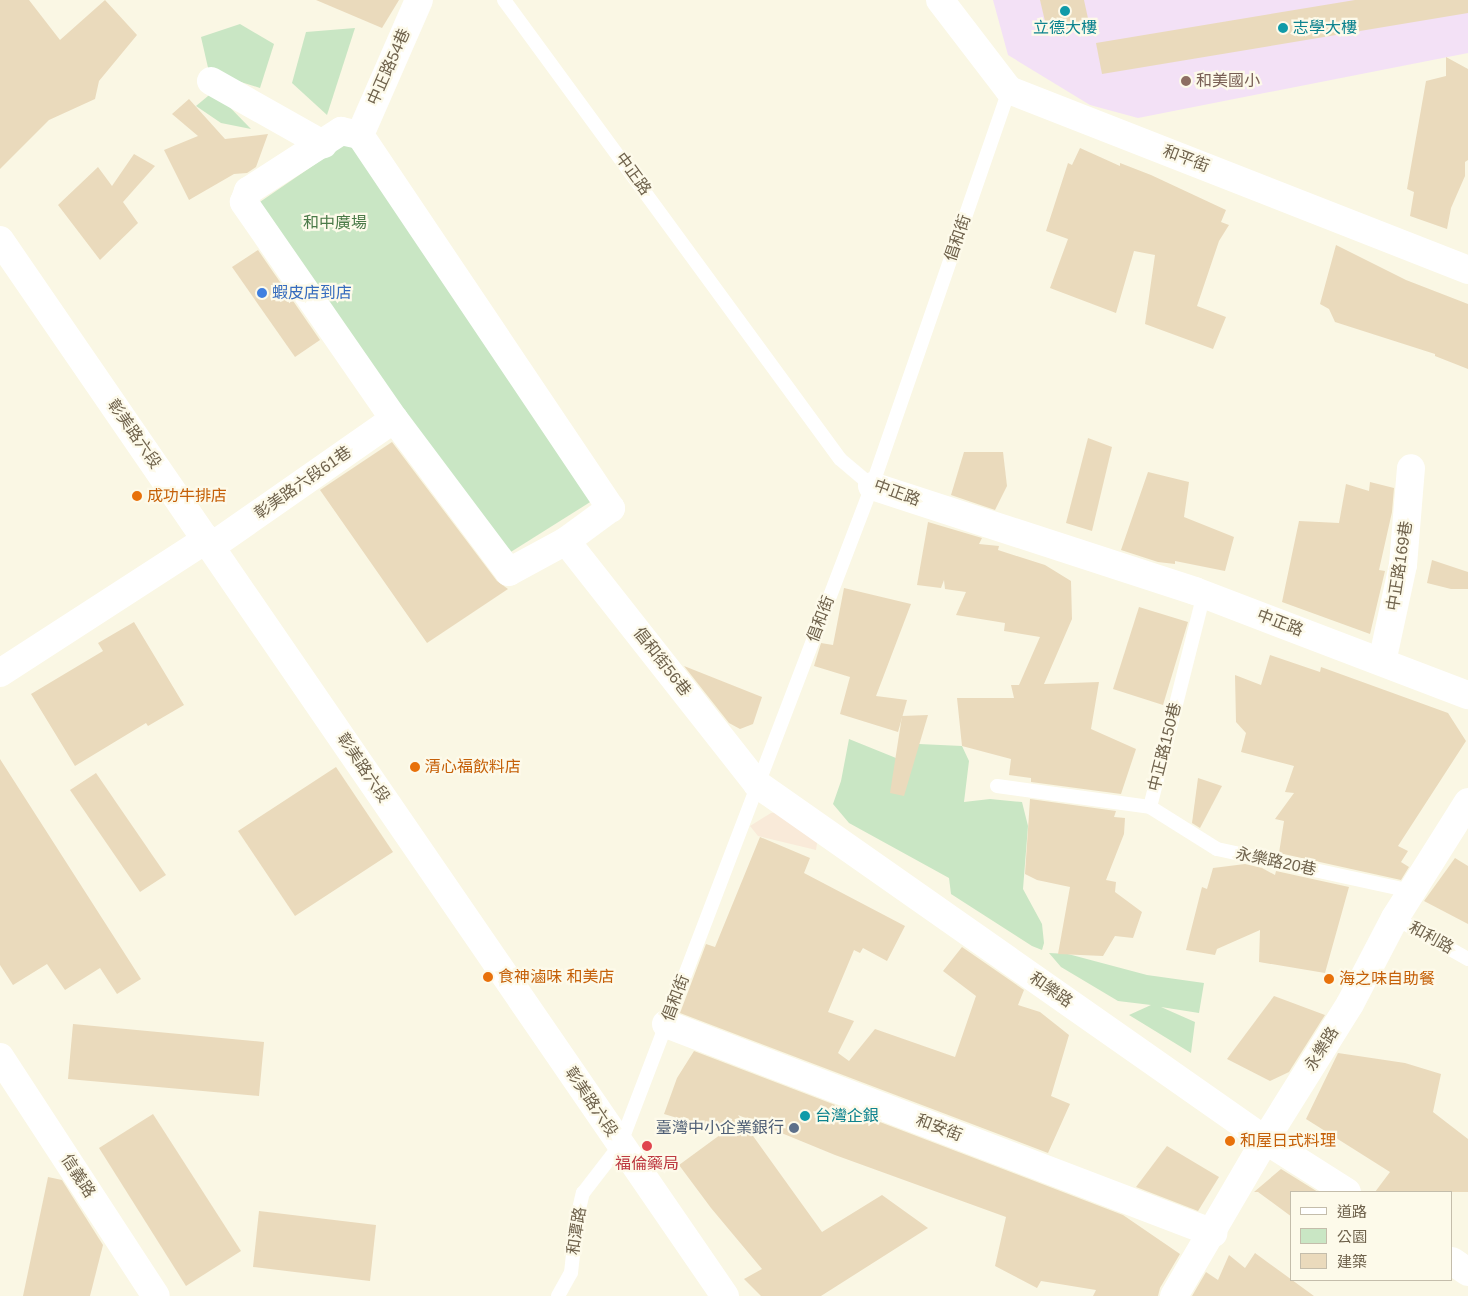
<!DOCTYPE html>
<html>
<head>
<meta charset="utf-8">
<style>
	body { margin:0 }
	#map { position:relative; width:1468px; height:1296px; overflow:hidden; background:#faf7e4; font-family:Helvetica,"Noto Sans TC",sans-serif }
	div>[style] { position:absolute }
	[style*='--x'] { left:calc(var(--x)*1px); top:calc(var(--y)*1px); width:calc(var(--w)*1px); rotate:calc(var(--a)*1deg) }
	.commercial>* { inset:0; background:#f9ead9 }
	.education>* { inset:0; background:#f3e1f6 }
	.green>* { inset:0; background:#c9e6c4 }
	.building>* { inset:0; background:#eadabc }
	.lane>* { height:14px; margin:-7px; padding:0 7px; transform-origin:7px; border-radius:7px; background:#fff }
	.street>* { height:28px; margin:-14px; padding:0 14px; transform-origin:14px; border-radius:14px; background:#fff }
	.secondary>* { height:28px; margin:-14px; padding:0 14px; transform-origin:14px; border-radius:14px; background:#fff }
	.dots>* { width:14px; height:14px; translate:-50% -50%; box-sizing:border-box; border:2px solid #fdfaea; border-radius:50% }
	span { translate:-50% -50%; white-space:nowrap; text-align:center; line-height:1.15; -webkit-text-stroke:4.5px #fdfaea; paint-order:stroke }
	.culture-label { font-size:16px; color:#0d838f }
	.left { translate:0 -50%; text-align:left }
	.street-label { font-size:16px; color:#6f624c }
	.education-label { font-size:16px; color:#785e54 }
	.park-label { font-size:16px; color:#4b7a48 }
	.shop-label { font-size:16px; color:#366cbe }
	.food-label { font-size:16px; color:#c56008 }
	.service-label { font-size:16px; color:#4e5e75 }
	.right { translate:-100% -50%; text-align:right }
	.health-label { font-size:16px; color:#be3a42 }
	.legend { position:absolute; left:1290px; top:1191px; width:162px; height:90px; box-sizing:border-box; background:#fdfaea; border:1px solid #c4bdab; margin:0; padding:6px 9px; list-style:none; font-size:15px; color:#6f624c }
	.legend li { display:flex; align-items:center; gap:10px; height:25px }
	.legend b { width:25px; border:1px solid #c4bdab }
</style>
</head>
<body>
<div id="map">
	<div class="commercial">
		<i style="clip-path:polygon(779px 812px,818px 837px,816px 850px,758px 836px,750px 826px,771px 813px)"></i>
	</div>
	<div class="education">
		<i style="clip-path:polygon(993px 0,1468px 0,1468px 53px,1138px 118px,1090px 105px,1008px 55px)"></i>
	</div>
	<div class="green">
		<i style="clip-path:polygon(240px 24px,274px 44px,260px 88px,209px 72px,201px 37px)"></i>
		<i style="clip-path:polygon(355px 28px,327px 115px,292px 83px,306px 32px)"></i>
		<i style="clip-path:polygon(214px 91px,251px 129px,221px 123px,196px 106px)"></i>
		<i style="clip-path:polygon(349px 141px,595px 499px,503px 557px,251px 208px)"></i>
		<i style="clip-path:polygon(849px 739px,896px 758px,919px 744px,962px 746px,969px 761px,964px 802px,990px 799px,1022px 802px,1028px 826px,1023px 889px,1042px 924px,1044px 943px,1042px 950px,1032px 946px,951px 894px,949px 878px,849px 823px,833px 804px,841px 781px)"></i>
		<i style="clip-path:polygon(1049px 953px,1068px 954px,1147px 975px,1204px 983px,1199px 1013px,1161px 1007px,1195px 1022px,1191px 1053px,1129px 1015px,1151px 1005px,1118px 1001px,1061px 967px)"></i>
	</div>
	<div class="building">
		<i style="clip-path:polygon(0 0,29px 0,60px 40px,105px 0,137px 35px,99px 81px,95px 99px,49px 120px,0 169px)"></i>
		<i style="clip-path:polygon(316px 0,399px 0,382px 28px)"></i>
		<i style="clip-path:polygon(1040px 0,1084px 0,1089px 23px,1048px 34px)"></i>
		<i style="clip-path:polygon(1355px 0,1468px 0,1468px 13px,1102px 74px,1096px 43px)"></i>
		<i style="clip-path:polygon(1446px 57px,1468px 69px,1468px 160px,1465px 162px,1465px 176px,1451px 208px,1447px 229px,1410px 216px,1414px 192px,1407px 189px,1426px 81px,1446px 76px)"></i>
		<i style="clip-path:polygon(189px 99px,225px 139px,268px 134px,256px 167px,247px 173px,234px 174px,189px 200px,164px 150px,198px 136px,172px 114px)"></i>
		<i style="clip-path:polygon(1080px 148px,1120px 166px,1120px 163px,1151px 175px,1226px 210px,1221px 222px,1229px 225px,1219px 241px,1197px 306px,1226px 317px,1213px 349px,1145px 324px,1155px 255px,1134px 251px,1116px 313px,1050px 288px,1068px 239px,1046px 231px,1068px 163px,1072px 165px)"></i>
		<i style="clip-path:polygon(134px 154px,155px 166px,123px 202px,138px 223px,100px 260px,58px 205px,98px 167px,112px 186px)"></i>
		<i style="clip-path:polygon(1336px 245px,1406px 280px,1468px 304px,1468px 369px,1435px 356px,1435px 354px,1335px 322px,1329px 309px,1320px 304px)"></i>
		<i style="clip-path:polygon(258px 250px,320px 340px,295px 357px,232px 267px)"></i>
		<i style="clip-path:polygon(1088px 438px,1112px 447px,1092px 531px,1066px 523px)"></i>
		<i style="clip-path:polygon(392px 442px,497px 581px,508px 589px,427px 643px,320px 490px)"></i>
		<i style="clip-path:polygon(964px 452px,1003px 452px,1007px 486px,995px 510px,951px 495px)"></i>
		<i style="clip-path:polygon(1148px 472px,1189px 482px,1184px 517px,1234px 537px,1225px 571px,1175px 561px,1175px 564px,1158px 562px,1121px 550px)"></i>
		<i style="clip-path:polygon(1370px 482px,1394px 488px,1392px 512px,1379px 570px,1385px 571px,1370px 634px,1282px 602px,1299px 521px,1339px 523px,1346px 484px,1369px 491px)"></i>
		<i style="clip-path:polygon(928px 522px,982px 538px,979px 544px,999px 546px,998px 550px,1045px 565px,1071px 581px,1072px 619px,1044px 684px,1099px 682px,1091px 729px,1136px 749px,1121px 794px,1031px 782px,1031px 778px,1009px 775px,1011px 759px,962px 746px,957px 698px,1014px 698px,1011px 685px,1019px 685px,1040px 637px,1004px 631px,1005px 623px,956px 615px,966px 592px,945px 589px,944px 580px,941px 588px,917px 585px)"></i>
		<i style="clip-path:polygon(1432px 560px,1468px 572px,1468px 589px,1451px 589px,1427px 583px)"></i>
		<i style="clip-path:polygon(844px 588px,911px 604px,876px 696px,907px 700px,898px 732px,840px 714px,850px 677px,814px 666px,821px 643px,833px 645px)"></i>
		<i style="clip-path:polygon(1139px 607px,1188px 622px,1163px 705px,1113px 689px)"></i>
		<i style="clip-path:polygon(134px 622px,184px 705px,148px 726px,146px 723px,75px 766px,31px 694px,103px 651px,98px 643px)"></i>
		<i style="clip-path:polygon(1270px 655px,1320px 672px,1321px 667px,1448px 713px,1466px 741px,1398px 846px,1408px 851px,1401px 862px,1409px 867px,1401px 880px,1279px 853px,1284px 821px,1275px 819px,1294px 793px,1285px 792px,1294px 766px,1241px 752px,1246px 733px,1236px 722px,1235px 675px,1261px 685px)"></i>
		<i style="clip-path:polygon(684px 666px,762px 697px,753px 724px,740px 729px,729px 723px)"></i>
		<i style="clip-path:polygon(928px 715px,904px 796px,890px 793px,902px 716px)"></i>
		<i style="clip-path:polygon(0 759px,141px 979px,117px 994px,100px 968px,65px 990px,47px 964px,13px 985px,0 965px)"></i>
		<i style="clip-path:polygon(336px 767px,393px 852px,295px 916px,238px 831px)"></i>
		<i style="clip-path:polygon(96px 773px,166px 875px,140px 892px,70px 790px)"></i>
		<i style="clip-path:polygon(1198px 778px,1222px 786px,1200px 828px,1192px 823px)"></i>
		<i style="clip-path:polygon(1030px 799px,1116px 811px,1114px 817px,1125px 818px,1124px 834px,1106px 880px,1116px 882px,1115px 892px,1142px 912px,1133px 938px,1115px 936px,1103px 956px,1058px 954px,1070px 887px,1037px 880px,1025px 874px)"></i>
		<i style="clip-path:polygon(760px 837px,810px 858px,804px 873px,905px 926px,887px 961px,863px 948px,860px 953px,854px 950px,828px 1012px,854px 1021px,838px 1053px,849px 1061px,875px 1029px,955px 1057px,976px 996px,943px 971px,962px 947px,1024px 990px,1018px 1005px,1040px 1012px,1069px 1035px,1051px 1096px,1070px 1104px,1048px 1153px,680px 1013px,706px 944px,715px 947px)"></i>
		<i style="clip-path:polygon(1455px 858px,1468px 866px,1468px 924px,1424px 901px)"></i>
		<i style="clip-path:polygon(1245px 864px,1262px 868px,1275px 875px,1276px 871px,1349px 887px,1325px 973px,1259px 962px,1260px 930px,1217px 949px,1215px 955px,1186px 950px,1202px 887px,1207px 889px,1213px 868px)"></i>
		<i style="clip-path:polygon(1274px 996px,1325px 1015px,1289px 1072px,1270px 1081px,1227px 1059px)"></i>
		<i style="clip-path:polygon(73px 1024px,264px 1042px,259px 1096px,68px 1079px)"></i>
		<i style="clip-path:polygon(694px 1051px,1123px 1215px,1180px 1254px,1160px 1288px,1158px 1296px,1093px 1296px,1096px 1290px,1041px 1281px,1037px 1288px,995px 1266px,1006px 1217px,835px 1155px,738px 1115px,822px 1232px,882px 1195px,928px 1228px,821px 1296px,761px 1296px,744px 1279px,762px 1269px,711px 1208px,679px 1165px,724px 1132px,664px 1114px,677px 1078px)"></i>
		<i style="clip-path:polygon(1338px 1053px,1405px 1063px,1441px 1074px,1433px 1112px,1468px 1139px,1468px 1192px,1375px 1192px,1390px 1172px,1306px 1119px)"></i>
		<i style="clip-path:polygon(153px 1114px,241px 1251px,186px 1286px,99px 1148px)"></i>
		<i style="clip-path:polygon(1167px 1146px,1219px 1177px,1198px 1211px,1136px 1187px)"></i>
		<i style="clip-path:polygon(1281px 1169px,1318px 1192px,1292px 1192px,1292px 1217px,1258px 1192px,1254px 1192px)"></i>
		<i style="clip-path:polygon(48px 1177px,62px 1180px,103px 1245px,90px 1296px,23px 1296px)"></i>
		<i style="clip-path:polygon(259px 1211px,376px 1225px,370px 1281px,253px 1267px)"></i>
		<i style="clip-path:polygon(1255px 1253px,1314px 1296px,1192px 1296px,1206px 1272px,1218px 1280px,1229px 1255px,1245px 1268px)"></i>
	</div>
	<div class="lane">
		<i style="--x:504;--y:0;--w:569;--a:53.79"></i>
		<i style="--x:840;--y:459;--w:42;--a:40.2"></i>
		<i style="--x:997;--y:786;--w:154;--a:7.8"></i>
		<i style="--x:1150;--y:807;--w:220;--a:-75.8"></i>
		<i style="--x:1150;--y:807;--w:79;--a:32.1"></i>
		<i style="--x:1217;--y:849;--w:198;--a:12.2"></i>
		<i style="--x:1395;--y:918;--w:84;--a:29.3"></i>
		<i style="--x:558;--y:1296;--w:26;--a:-61"></i>
		<i style="--x:571;--y:1273;--w:55;--a:-83.8"></i>
		<i style="--x:577;--y:1218;--w:26;--a:-77"></i>
		<i style="--x:583;--y:1193;--w:61;--a:-52.4"></i>
		<i style="--x:620;--y:1145;--w:706;--a:-69.07"></i>
		<i style="--x:872;--y:486;--w:419;--a:-70.9"></i>
	</div>
	<div class="street">
		<i style="--x:940;--y:0;--w:113;--a:52.5"></i>
		<i style="--x:1009;--y:90;--w:493;--a:21.4"></i>
		<i style="--x:211;--y:81;--w:129;--a:29.4"></i>
		<i style="--x:341;--y:131;--w:19;--a:12"></i>
		<i style="--x:360;--y:135;--w:450;--a:56.1"></i>
		<i style="--x:611;--y:508;--w:56;--a:143.7"></i>
		<i style="--x:566;--y:541;--w:65;--a:151.5"></i>
		<i style="--x:509;--y:572;--w:191;--a:-126.9"></i>
		<i style="--x:394;--y:419;--w:264;--a:-124.7"></i>
		<i style="--x:244;--y:202;--w:12;--a:-70"></i>
		<i style="--x:248;--y:191;--w:111;--a:-32.8"></i>
		<i style="--x:360;--y:135;--w:147;--a:-66.4"></i>
		<i style="--x:872;--y:486;--w:340;--a:18"></i>
		<i style="--x:1195;--y:591;--w:292;--a:20.9"></i>
		<i style="--x:566;--y:541;--w:309;--a:51.8"></i>
		<i style="--x:757;--y:784;--w:620;--a:35.02"></i>
		<i style="--x:1265;--y:1140;--w:97;--a:32.4"></i>
		<i style="--x:212;--y:546;--w:222;--a:-34.9"></i>
		<i style="--x:1382;--y:662;--w:99;--a:-77.8"></i>
		<i style="--x:1403;--y:565;--w:97;--a:-85.3"></i>
		<i style="--x:0;--y:673;--w:247;--a:-32.9"></i>
		<i style="--x:666;--y:1024;--w:586;--a:20.91"></i>
		<i style="--x:0;--y:1057;--w:285;--a:56.9"></i>
		<i style="--x:1452;--y:1261;--w:19;--a:35"></i>
		<i style="--x:1174;--y:1296;--w:181;--a:-59.7"></i>
		<i style="--x:1265;--y:1140;--w:160;--a:-58"></i>
		<i style="--x:1350;--y:1004;--w:97;--a:-62.4"></i>
		<i style="--x:1395;--y:918;--w:137;--a:-57.8"></i>
	</div>
	<div class="secondary">
		<i style="--x:0;--y:240;--w:1281;--a:55.53"></i>
	</div>
	<div class="dots">
		<i style="left:1065px;top:11px;background:#0f9aa8"></i>
		<i style="left:1283px;top:28px;background:#0f9aa8"></i>
		<i style="left:1186px;top:81px;background:#8d6e63"></i>
		<i style="left:262px;top:293px;background:#3f7fe0"></i>
		<i style="left:137px;top:496px;background:#e8710a"></i>
		<i style="left:415px;top:767px;background:#e8710a"></i>
		<i style="left:488px;top:977px;background:#e8710a"></i>
		<i style="left:1329px;top:979px;background:#e8710a"></i>
		<i style="left:805px;top:1116px;background:#0f9aa8"></i>
		<i style="left:794px;top:1128px;background:#5c6f8a"></i>
		<i style="left:1230px;top:1141px;background:#e8710a"></i>
		<i style="left:647px;top:1146px;background:#e0444e"></i>
	</div>
	<div class="culture-label">
		<span style="left:1065px;top:28px">立德大樓</span>
		<span class="left" style="left:1293px;top:28px">志學大樓</span>
		<span class="left" style="left:815px;top:1116px">台灣企銀</span>
	</div>
	<div class="street-label">
		<span style="left:389px;top:67px;rotate:-66deg">中正路54巷</span>
		<span style="left:1186px;top:159px;rotate:21deg">和平街</span>
		<span style="left:633px;top:174px;rotate:54deg">中正路</span>
		<span style="left:958px;top:238px;rotate:-71deg">倡和街</span>
		<span style="left:134px;top:434px;rotate:55deg">彰美路六段</span>
		<span style="left:303px;top:483px;rotate:-35deg">彰美路六段61巷</span>
		<span style="left:897px;top:493px;rotate:20deg">中正路</span>
		<span style="left:1400px;top:566px;rotate:-81deg">中正路169巷</span>
		<span style="left:821px;top:619px;rotate:-69deg">倡和街</span>
		<span style="left:1280px;top:623px;rotate:21deg">中正路</span>
		<span style="left:662px;top:662px;rotate:52deg">倡和街56巷</span>
		<span style="left:1165px;top:747px;rotate:-76deg">中正路150巷</span>
		<span style="left:363px;top:768px;rotate:56deg">彰美路六段</span>
		<span style="left:1276px;top:862px;rotate:12deg">永樂路20巷</span>
		<span style="left:1431px;top:938px;rotate:29deg">和利路</span>
		<span style="left:1051px;top:990px;rotate:35deg">和樂路</span>
		<span style="left:676px;top:998px;rotate:-69deg">倡和街</span>
		<span style="left:1322px;top:1049px;rotate:-58deg">永樂路</span>
		<span style="left:591px;top:1102px;rotate:56deg">彰美路六段</span>
		<span style="left:939px;top:1128px;rotate:21deg">和安街</span>
		<span style="left:78px;top:1176px;rotate:57deg">信義路</span>
		<span style="left:577px;top:1231px;rotate:-81deg">和潭路</span>
	</div>
	<div class="education-label">
		<span class="left" style="left:1196px;top:81px">和美國小</span>
	</div>
	<div class="park-label">
		<span style="left:335px;top:223px">和中廣場</span>
	</div>
	<div class="shop-label">
		<span class="left" style="left:272px;top:293px">蝦皮店到店</span>
	</div>
	<div class="food-label">
		<span class="left" style="left:147px;top:496px">成功牛排店</span>
		<span class="left" style="left:425px;top:767px">清心福飲料店</span>
		<span class="left" style="left:498px;top:977px">食神滷味 和美店</span>
		<span class="left" style="left:1339px;top:979px">海之味自助餐</span>
		<span class="left" style="left:1240px;top:1141px">和屋日式料理</span>
	</div>
	<div class="service-label">
		<span class="right" style="left:784px;top:1128px">臺灣中小企業銀行</span>
	</div>
	<div class="health-label">
		<span style="left:647px;top:1164px">福倫藥局</span>
	</div>
	<ul class="legend">
	<li><b style="height:6px;background:#fff"></b>道路</li>
	<li><b style="height:14px;background:#c9e6c4"></b>公園</li>
	<li><b style="height:14px;background:#eadabc"></b>建築</li>
	</ul>
</div>
</body>
</html>
